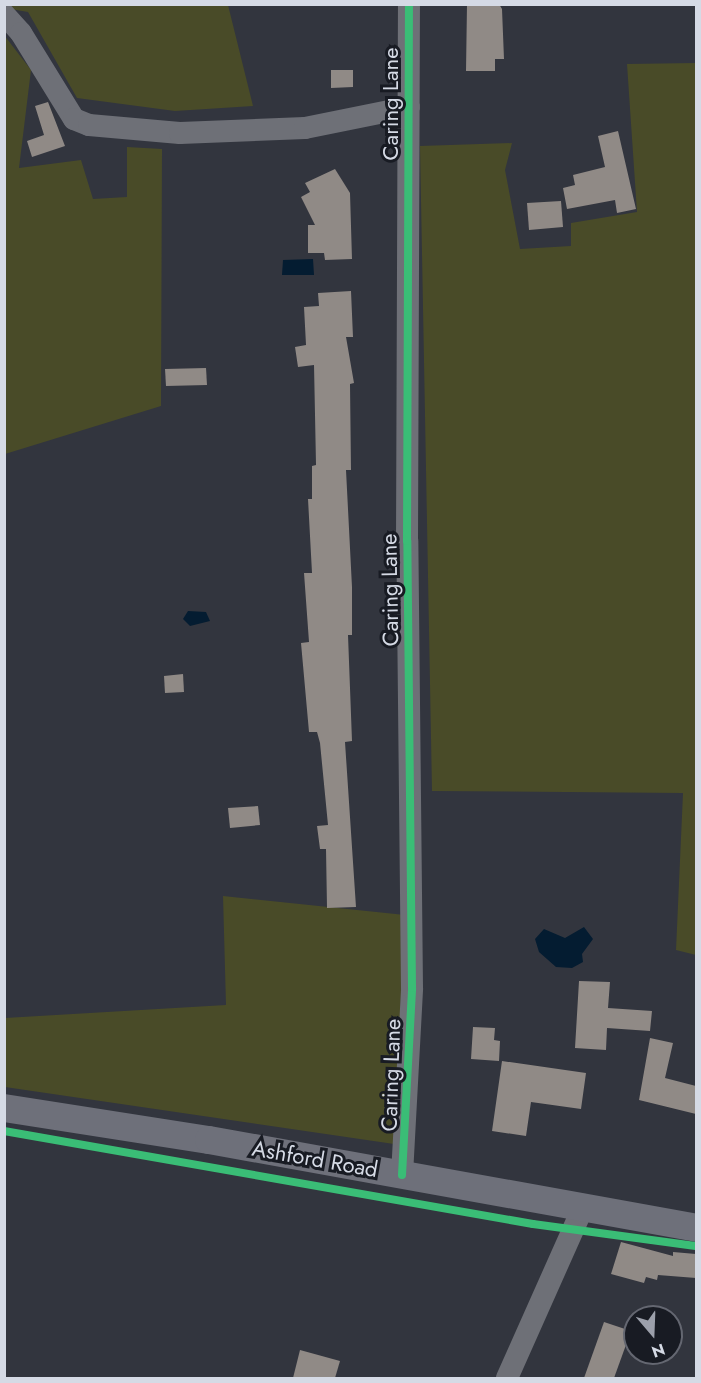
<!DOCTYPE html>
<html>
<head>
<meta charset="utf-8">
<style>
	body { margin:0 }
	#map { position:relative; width:701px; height:1383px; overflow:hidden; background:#32353e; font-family:Jost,sans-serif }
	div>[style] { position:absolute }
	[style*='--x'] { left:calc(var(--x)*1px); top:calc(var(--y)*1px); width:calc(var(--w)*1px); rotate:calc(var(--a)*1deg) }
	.green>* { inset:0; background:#494b28 }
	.water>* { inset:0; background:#041c31 }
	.building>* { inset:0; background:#908a86 }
	.minor>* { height:22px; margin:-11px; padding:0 11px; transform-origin:11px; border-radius:11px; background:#6e7077 }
	.major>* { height:28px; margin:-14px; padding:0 14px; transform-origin:14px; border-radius:14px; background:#6e707a }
	.cycleway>* { height:8px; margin:-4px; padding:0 4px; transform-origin:4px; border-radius:4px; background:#3abd76 }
	span { translate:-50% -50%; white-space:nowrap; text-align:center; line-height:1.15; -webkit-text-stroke:6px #181b23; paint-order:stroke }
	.street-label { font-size:22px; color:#d5dae5 }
	.frame { position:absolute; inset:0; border:6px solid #d5dae5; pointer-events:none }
	.north { position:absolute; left:623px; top:1305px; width:60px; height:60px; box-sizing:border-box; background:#181b23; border:2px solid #646771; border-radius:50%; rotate:161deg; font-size:16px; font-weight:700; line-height:24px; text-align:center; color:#d5dae5 }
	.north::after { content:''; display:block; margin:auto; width:21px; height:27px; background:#9ca0ab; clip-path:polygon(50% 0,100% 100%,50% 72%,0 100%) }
</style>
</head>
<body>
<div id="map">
	<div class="green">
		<i style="clip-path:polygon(4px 5px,228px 5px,253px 106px,175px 111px,77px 98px,28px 12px,5px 8px)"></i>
		<i style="clip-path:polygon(4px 35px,31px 70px,19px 168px,81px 160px,93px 199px,127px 197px,127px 147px,162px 149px,161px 406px,5px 454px)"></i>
		<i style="clip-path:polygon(696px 63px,696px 955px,676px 950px,683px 793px,432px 791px,420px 146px,512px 143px,505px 170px,520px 249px,571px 246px,571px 223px,637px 212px,627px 64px)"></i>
		<i style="clip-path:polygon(223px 896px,405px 915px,394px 1144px,5px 1087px,5px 1018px,226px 1005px)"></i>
	</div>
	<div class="water">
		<i style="clip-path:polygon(313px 259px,314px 275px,282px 275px,283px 260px)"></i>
		<i style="clip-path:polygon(188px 611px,206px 612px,210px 621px,190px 626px,183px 619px)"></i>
		<i style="clip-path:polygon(584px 927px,593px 939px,582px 954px,583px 962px,572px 968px,556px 967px,539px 952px,535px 939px,544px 929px,565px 938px)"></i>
	</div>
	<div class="building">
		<i style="clip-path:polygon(467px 4px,499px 4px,502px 9px,504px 59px,495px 59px,495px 71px,466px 71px)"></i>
		<i style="clip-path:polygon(331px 70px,353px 70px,353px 87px,331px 88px)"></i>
		<i style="clip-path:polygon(48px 102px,65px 146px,32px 157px,27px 141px,44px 135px,35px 106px)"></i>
		<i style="clip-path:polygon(618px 131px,636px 209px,617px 213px,615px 200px,567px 209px,563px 188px,575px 185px,573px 175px,605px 167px,598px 136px)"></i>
		<i style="clip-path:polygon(335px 169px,350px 193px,352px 259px,325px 260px,324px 253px,308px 253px,308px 225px,315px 225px,301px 197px,310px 192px,305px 183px)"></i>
		<i style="clip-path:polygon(561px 201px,563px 227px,529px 230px,527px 203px)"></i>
		<i style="clip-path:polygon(351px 291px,353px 337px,346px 337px,354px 383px,350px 384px,351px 470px,346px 470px,352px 587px,352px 635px,348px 635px,352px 741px,345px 742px,356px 907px,327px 908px,326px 849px,320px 849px,317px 826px,328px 825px,320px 743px,317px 732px,309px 732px,301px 643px,309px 642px,304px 573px,312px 573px,308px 499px,312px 499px,312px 466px,316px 465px,314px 365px,298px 367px,295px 347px,306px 345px,304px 307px,319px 306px,318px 293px)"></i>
		<i style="clip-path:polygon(206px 368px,207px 385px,166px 386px,165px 369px)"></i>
		<i style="clip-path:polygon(183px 674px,184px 692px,165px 693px,164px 676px)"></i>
		<i style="clip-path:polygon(258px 806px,260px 825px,230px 828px,228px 808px)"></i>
		<i style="clip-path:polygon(579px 981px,610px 982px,608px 1008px,652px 1011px,650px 1031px,607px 1028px,606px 1050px,575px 1048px)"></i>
		<i style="clip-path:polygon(473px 1027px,495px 1028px,494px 1040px,500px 1041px,499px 1061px,471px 1059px)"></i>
		<i style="clip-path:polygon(650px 1038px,673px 1043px,665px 1078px,696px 1086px,696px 1114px,639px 1100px)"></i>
		<i style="clip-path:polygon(502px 1061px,586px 1073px,581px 1109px,531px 1102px,526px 1136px,492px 1131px)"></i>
		<i style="clip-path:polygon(621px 1242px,673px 1256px,673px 1252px,696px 1254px,696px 1278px,658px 1275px,657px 1280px,646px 1277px,644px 1283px,611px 1274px)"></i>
		<i style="clip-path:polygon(604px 1322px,631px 1331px,614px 1378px,584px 1378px)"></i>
		<i style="clip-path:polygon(300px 1350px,340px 1361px,335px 1378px,293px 1378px)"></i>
	</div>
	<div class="minor">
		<i style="--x:4;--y:14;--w:25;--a:48"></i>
		<i style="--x:21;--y:33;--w:101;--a:58.4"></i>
		<i style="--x:74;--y:119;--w:16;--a:22"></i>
		<i style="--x:89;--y:125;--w:91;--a:5"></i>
		<i style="--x:180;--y:133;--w:125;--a:-2.3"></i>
		<i style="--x:305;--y:128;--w:106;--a:-11.4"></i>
		<i style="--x:402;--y:1175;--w:187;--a:-86.9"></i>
		<i style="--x:412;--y:988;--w:447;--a:-90.6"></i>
		<i style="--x:407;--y:541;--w:537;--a:-89.79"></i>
		<i style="--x:507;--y:1378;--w:187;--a:-66"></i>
	</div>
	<div class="major">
		<i style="--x:4;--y:1108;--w:207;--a:8.9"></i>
		<i style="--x:209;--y:1140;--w:495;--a:10.2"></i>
	</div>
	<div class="cycleway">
		<i style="--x:4;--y:1131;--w:537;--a:9.97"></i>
		<i style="--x:533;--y:1224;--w:164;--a:7.7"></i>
		<i style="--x:402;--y:1175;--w:187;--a:-86.9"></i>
		<i style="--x:412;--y:988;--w:447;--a:-90.6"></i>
		<i style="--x:407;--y:541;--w:537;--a:-89.79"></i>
	</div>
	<div class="street-label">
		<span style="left:391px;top:104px;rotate:-90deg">Caring Lane</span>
		<span style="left:390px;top:590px;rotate:-91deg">Caring Lane</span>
		<span style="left:391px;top:1075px;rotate:-88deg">Caring Lane</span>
		<span style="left:315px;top:1159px;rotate:10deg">Ashford Road</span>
	</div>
	<div class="frame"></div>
	<div class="north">N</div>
</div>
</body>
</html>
